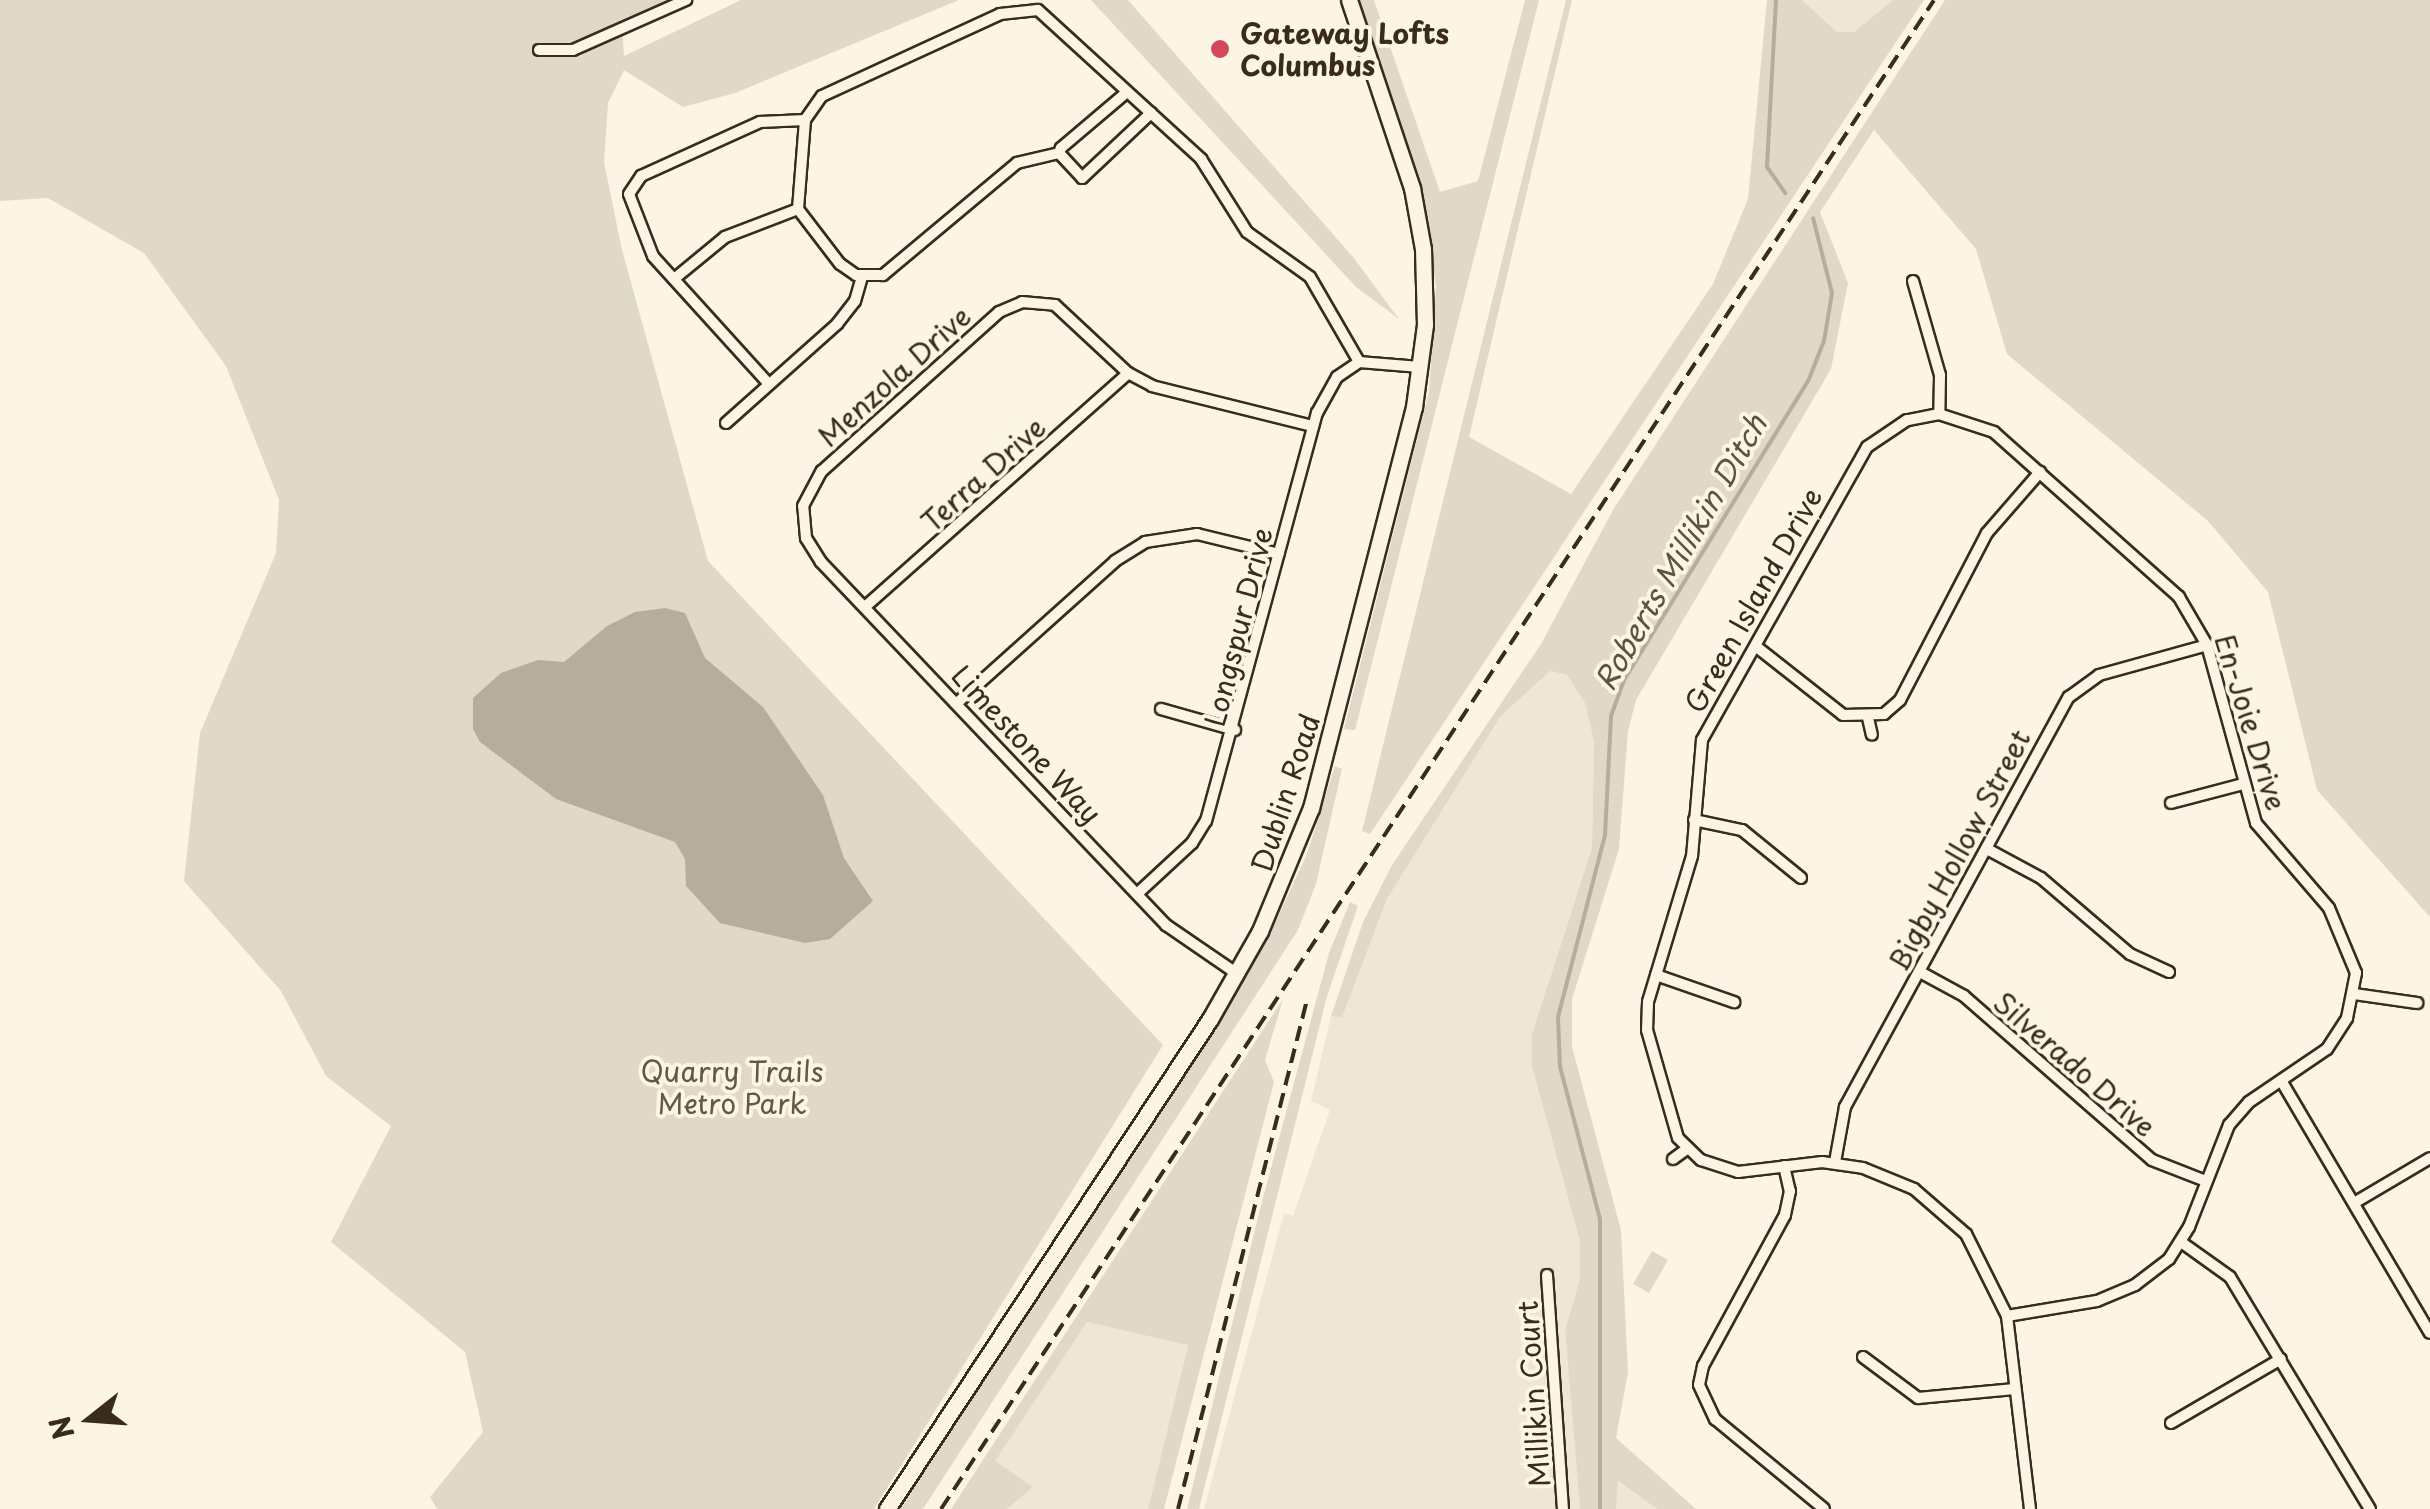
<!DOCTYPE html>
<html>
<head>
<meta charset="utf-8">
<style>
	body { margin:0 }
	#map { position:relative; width:2430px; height:1509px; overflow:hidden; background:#fcf5e5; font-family:"Playpen Sans",sans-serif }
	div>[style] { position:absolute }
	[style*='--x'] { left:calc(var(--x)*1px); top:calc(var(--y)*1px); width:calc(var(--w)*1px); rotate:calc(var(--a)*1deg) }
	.built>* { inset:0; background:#eee6d6 }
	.green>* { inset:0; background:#e0d8c8 }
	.water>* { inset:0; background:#b7ad9e }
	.stream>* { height:4px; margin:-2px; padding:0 2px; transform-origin:2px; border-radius:2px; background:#b7ad9e }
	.roads { filter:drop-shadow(2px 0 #3b2a1e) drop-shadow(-2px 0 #3b2a1e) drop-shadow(0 2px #3b2a1e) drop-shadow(0 -2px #3b2a1e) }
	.street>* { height:10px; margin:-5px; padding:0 5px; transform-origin:5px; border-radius:5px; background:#fcf5e5 }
	.primary>* { height:15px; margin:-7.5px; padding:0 7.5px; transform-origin:7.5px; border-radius:7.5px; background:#fcf5e5 }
	.rail>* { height:4px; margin-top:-2px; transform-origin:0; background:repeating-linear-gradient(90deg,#3b2a1e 0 15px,transparent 0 23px) }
	.dots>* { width:28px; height:28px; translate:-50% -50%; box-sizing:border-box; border:5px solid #fcf5e5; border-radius:50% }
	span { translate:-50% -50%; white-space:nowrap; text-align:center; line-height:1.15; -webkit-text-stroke:8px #fcf5e5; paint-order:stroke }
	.poi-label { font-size:28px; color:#3b2a1e; font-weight:700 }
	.left { translate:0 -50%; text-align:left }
	.street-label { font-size:28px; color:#3b2a1e }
	.park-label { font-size:28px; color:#645648 }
	.water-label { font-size:30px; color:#605144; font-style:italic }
	.north { position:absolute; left:40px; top:1369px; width:100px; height:100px; -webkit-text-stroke:8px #fcf5e5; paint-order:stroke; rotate:253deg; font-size:28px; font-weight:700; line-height:40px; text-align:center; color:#3b2a1e }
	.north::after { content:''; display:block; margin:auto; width:35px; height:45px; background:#3b2a1e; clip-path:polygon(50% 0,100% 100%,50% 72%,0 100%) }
</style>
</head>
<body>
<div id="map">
	<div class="built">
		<i style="clip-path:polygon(1802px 0,1893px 0,1854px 32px,1837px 32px)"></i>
		<i style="clip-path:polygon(1550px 671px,1567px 675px,1585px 703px,1594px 742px,1592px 848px,1532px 1034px,1532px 1067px,1580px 1241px,1580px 1279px,1565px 1330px,1580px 1509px,1204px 1509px,1284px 1213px,1293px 1216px,1330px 1110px,1311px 1101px,1331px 1016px,1342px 1016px,1387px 899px,1500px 717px)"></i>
		<i style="clip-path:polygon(1087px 1322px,1188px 1344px,1148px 1509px,1007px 1509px,1032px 1487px,994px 1461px)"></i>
		<i style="clip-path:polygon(1617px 1481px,1657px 1509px,1616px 1509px)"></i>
	</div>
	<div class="green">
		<i style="clip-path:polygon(0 0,676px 0,622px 24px,624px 56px,741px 0,959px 0,735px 93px,683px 107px,624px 70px,608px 103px,604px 162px,622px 250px,708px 561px,1163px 1045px,874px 1509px,437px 1509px,430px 1497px,483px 1432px,465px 1352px,331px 1242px,391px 1126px,326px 1076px,281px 991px,184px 881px,200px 733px,276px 553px,279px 500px,226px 366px,144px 253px,48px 198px,0 201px)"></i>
		<i style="clip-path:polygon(1091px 0,1128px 0,1353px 257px,1399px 319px,1356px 287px)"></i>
		<i style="clip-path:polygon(1357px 0,1374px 0,1440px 192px,1478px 181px,1525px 0,1539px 0,1355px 730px,1344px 729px,1429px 392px,1436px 286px,1415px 170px)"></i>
		<i style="clip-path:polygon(1566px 0,1572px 0,1469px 437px,1571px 494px,1713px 284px,1748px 199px,1767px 0,1802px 0,1837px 32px,1854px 32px,1893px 0,1924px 0,1370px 834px,1362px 831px)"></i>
		<i style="clip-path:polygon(1945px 0,2430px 0,2430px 917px,2317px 790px,2268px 592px,2208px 521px,2007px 354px,1976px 249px,1874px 130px,1820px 212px,1848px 283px,1831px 369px,1636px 700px,1628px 731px,1619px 849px,1572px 999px,1572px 1047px,1621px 1230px,1628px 1372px,1616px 1438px,1696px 1509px,1657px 1509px,1618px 1481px,1616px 1509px,1580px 1509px,1565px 1330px,1580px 1279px,1580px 1241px,1532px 1067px,1532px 1034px,1592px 848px,1594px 742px,1585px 703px,1567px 675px,1550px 671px,1500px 717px,1387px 899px,1342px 1017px,1331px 1016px,1363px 922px,1392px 865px,1541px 644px,1613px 510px)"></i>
		<i style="clip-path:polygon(1335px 766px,1342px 769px,1316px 884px,1298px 930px,923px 1509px,900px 1509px,1198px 1056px,1276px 921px,1307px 854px)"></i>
		<i style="clip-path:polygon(1350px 902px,1358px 906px,1327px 996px,1199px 1509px,1187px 1509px,1260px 1209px,1329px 953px)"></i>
		<i style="clip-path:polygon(1283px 999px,1265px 1060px,1274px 1082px,1164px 1509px,1148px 1509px,1188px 1345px,1087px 1322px,995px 1461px,1033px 1487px,1007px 1509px,951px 1509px)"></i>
		<i style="clip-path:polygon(1652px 1251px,1668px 1260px,1649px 1293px,1633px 1284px)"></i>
	</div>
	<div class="water">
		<i style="clip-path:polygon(665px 608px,685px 613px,705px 658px,763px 707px,823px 795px,844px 858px,873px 901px,830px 939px,805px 943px,720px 923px,686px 886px,685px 859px,675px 842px,556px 799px,480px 742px,473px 729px,473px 698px,501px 673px,538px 660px,564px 662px,607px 626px,635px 612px)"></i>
	</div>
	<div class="stream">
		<i style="--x:1776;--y:0;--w:167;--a:93.1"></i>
		<i style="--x:1767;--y:167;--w:32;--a:55"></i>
		<i style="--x:1600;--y:1509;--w:290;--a:-90"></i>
		<i style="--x:1600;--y:1219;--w:157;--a:-104.7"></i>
		<i style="--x:1560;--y:1067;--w:50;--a:-92.3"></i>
		<i style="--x:1558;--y:1017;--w:188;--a:-75.5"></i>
		<i style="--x:1605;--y:835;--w:119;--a:-87.1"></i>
		<i style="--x:1611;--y:716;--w:38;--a:-70"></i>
		<i style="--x:1624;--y:680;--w:353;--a:-58.4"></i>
		<i style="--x:1809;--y:379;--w:41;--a:-68.5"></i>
		<i style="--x:1824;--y:341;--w:49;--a:-80.5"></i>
		<i style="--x:1832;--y:293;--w:77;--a:-104.2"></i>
	</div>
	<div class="roads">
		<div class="street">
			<i style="--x:539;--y:50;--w:34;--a:0"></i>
			<i style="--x:573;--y:50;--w:124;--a:-23.9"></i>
			<i style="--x:1127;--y:92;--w:87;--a:139.7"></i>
			<i style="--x:1061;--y:148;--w:5;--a:112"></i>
			<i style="--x:1059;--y:153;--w:34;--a:47"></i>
			<i style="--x:1082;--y:178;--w:95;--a:-43.3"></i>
			<i style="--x:1059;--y:153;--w:43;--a:166.6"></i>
			<i style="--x:1017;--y:163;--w:175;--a:140.1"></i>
			<i style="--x:883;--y:275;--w:27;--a:180"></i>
			<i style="--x:856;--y:275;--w:19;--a:-145"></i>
			<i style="--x:840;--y:264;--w:69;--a:-127.4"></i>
			<i style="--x:798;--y:209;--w:89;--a:-85.5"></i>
			<i style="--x:805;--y:120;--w:29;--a:-55"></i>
			<i style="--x:822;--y:96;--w:196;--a:-24.7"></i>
			<i style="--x:1000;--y:14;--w:38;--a:-6"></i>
			<i style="--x:1038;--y:10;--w:221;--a:42.4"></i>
			<i style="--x:1201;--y:159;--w:86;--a:57.8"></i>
			<i style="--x:1247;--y:232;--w:77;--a:35.5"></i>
			<i style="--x:1310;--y:277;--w:98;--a:60"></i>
			<i style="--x:674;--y:279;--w:66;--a:-39.5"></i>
			<i style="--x:725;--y:237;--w:78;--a:-21"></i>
			<i style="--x:1913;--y:281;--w:98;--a:74"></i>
			<i style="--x:1940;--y:375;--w:39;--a:91"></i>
			<i style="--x:1359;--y:362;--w:61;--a:4.7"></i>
			<i style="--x:768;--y:383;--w:171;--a:-132.2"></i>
			<i style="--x:653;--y:256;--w:66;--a:-111.2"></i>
			<i style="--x:629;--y:194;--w:22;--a:-56"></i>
			<i style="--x:641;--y:176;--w:131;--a:-24.4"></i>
			<i style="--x:760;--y:122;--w:45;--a:-2.5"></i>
			<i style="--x:726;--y:423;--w:149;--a:-41.7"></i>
			<i style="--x:837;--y:324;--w:29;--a:-52"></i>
			<i style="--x:855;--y:301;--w:26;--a:-74"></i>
			<i style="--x:866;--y:606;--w:351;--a:-41.6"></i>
			<i style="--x:1758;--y:648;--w:108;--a:38.2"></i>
			<i style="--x:1843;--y:715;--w:41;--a:-1.4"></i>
			<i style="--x:1884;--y:714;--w:21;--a:-41"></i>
			<i style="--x:1900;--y:700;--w:188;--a:-62.5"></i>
			<i style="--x:1987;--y:533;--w:81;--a:-49"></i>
			<i style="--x:957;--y:703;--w:212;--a:-41.9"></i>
			<i style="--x:1115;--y:561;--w:36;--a:-32"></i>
			<i style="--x:1145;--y:542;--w:53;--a:-8.7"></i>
			<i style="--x:1197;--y:534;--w:84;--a:13.7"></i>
			<i style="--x:1161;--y:709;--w:77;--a:15.8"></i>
			<i style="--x:1868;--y:718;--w:17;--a:77"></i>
			<i style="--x:2171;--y:803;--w:74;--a:-14.8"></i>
			<i style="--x:1694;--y:820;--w:49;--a:11.8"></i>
			<i style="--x:1742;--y:830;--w:76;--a:39.1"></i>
			<i style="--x:1987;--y:849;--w:61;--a:28.2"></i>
			<i style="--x:2041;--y:878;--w:117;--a:40.5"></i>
			<i style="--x:2130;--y:954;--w:43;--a:24.8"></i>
			<i style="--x:1138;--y:893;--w:74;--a:-42.8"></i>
			<i style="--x:1192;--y:843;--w:26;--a:-58"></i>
			<i style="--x:1206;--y:821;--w:423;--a:-74.8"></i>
			<i style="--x:1317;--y:413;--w:41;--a:-60.9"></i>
			<i style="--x:1337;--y:377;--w:27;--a:-34"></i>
			<i style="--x:1920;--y:972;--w:50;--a:28.6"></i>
			<i style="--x:1964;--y:996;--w:249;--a:41.1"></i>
			<i style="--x:2152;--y:1160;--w:58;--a:21.3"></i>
			<i style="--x:1236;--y:973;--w:85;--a:-145.6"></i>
			<i style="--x:1166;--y:925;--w:501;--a:-133.54"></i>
			<i style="--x:821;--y:562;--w:28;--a:-122"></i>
			<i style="--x:806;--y:538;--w:32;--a:-95"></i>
			<i style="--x:803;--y:506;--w:40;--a:-62"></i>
			<i style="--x:822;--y:471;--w:238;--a:-41.9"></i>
			<i style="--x:999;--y:312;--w:25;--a:-23"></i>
			<i style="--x:1022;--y:302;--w:33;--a:5"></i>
			<i style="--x:1055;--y:305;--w:100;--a:43"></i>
			<i style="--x:1128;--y:373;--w:27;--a:28"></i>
			<i style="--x:1152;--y:386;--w:166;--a:14"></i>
			<i style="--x:1656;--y:975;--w:83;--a:19.1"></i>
			<i style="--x:2354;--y:994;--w:64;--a:8.1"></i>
			<i style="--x:2282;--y:1082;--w:291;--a:59.5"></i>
			<i style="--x:1673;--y:1159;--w:17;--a:-36"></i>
			<i style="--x:1835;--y:1162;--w:56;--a:-79.7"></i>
			<i style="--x:1845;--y:1107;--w:467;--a:-61.4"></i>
			<i style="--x:2069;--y:697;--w:37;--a:-36"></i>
			<i style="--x:2099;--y:675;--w:112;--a:-15.5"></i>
			<i style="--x:1784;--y:1166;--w:26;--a:77"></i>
			<i style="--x:1790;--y:1191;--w:25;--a:102"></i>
			<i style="--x:1785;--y:1215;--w:172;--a:118.5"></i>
			<i style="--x:1703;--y:1366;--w:19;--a:102"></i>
			<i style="--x:1699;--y:1385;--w:38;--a:65"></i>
			<i style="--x:1715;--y:1419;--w:141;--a:39.5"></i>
			<i style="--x:2354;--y:1203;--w:88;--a:-30.6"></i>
			<i style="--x:2181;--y:1242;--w:60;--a:35.5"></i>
			<i style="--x:2230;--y:1277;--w:271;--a:58.9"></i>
			<i style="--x:1547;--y:1275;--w:235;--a:86.1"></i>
			<i style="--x:2007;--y:1316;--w:91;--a:-9.5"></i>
			<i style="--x:2097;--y:1301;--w:41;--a:-22.8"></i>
			<i style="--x:2135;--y:1285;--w:43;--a:-37.4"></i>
			<i style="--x:2169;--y:1259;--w:38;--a:-58"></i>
			<i style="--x:2189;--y:1227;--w:110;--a:-68.6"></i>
			<i style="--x:2229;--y:1125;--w:30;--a:-49"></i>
			<i style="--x:2249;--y:1102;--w:94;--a:-34.2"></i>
			<i style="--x:2327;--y:1049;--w:37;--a:-57"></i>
			<i style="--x:2347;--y:1018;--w:46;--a:-78.7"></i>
			<i style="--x:2356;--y:973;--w:70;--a:-112.6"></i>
			<i style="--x:2329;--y:908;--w:112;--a:-130.7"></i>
			<i style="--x:2256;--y:823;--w:185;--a:-105.4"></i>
			<i style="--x:2207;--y:645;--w:56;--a:-120.3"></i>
			<i style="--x:2179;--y:597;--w:248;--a:-138.3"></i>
			<i style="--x:1994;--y:432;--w:58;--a:-161.9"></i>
			<i style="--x:1939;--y:414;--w:33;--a:169"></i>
			<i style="--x:1907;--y:420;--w:48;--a:146"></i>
			<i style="--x:1867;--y:447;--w:336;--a:119.4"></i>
			<i style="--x:1702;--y:740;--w:116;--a:94.9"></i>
			<i style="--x:1692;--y:856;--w:152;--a:106.8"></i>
			<i style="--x:1648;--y:1002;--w:28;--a:92"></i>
			<i style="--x:1647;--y:1030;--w:112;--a:74"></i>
			<i style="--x:1678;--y:1138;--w:32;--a:44"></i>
			<i style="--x:1701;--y:1160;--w:39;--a:18"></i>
			<i style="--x:1738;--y:1172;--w:85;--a:-6.8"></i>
			<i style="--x:1822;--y:1162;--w:41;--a:8.3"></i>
			<i style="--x:1863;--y:1168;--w:55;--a:22.4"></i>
			<i style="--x:1914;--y:1189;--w:69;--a:40.9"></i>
			<i style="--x:1966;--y:1234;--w:92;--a:63.4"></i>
			<i style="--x:2007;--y:1316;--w:194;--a:83.2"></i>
			<i style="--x:1863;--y:1357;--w:69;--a:36.7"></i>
			<i style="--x:1918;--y:1398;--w:97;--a:-5.3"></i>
			<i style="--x:2171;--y:1423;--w:127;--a:-30.2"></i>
		</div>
		<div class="primary">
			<i style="--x:887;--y:1509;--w:587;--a:-56.61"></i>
			<i style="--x:1210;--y:1019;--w:101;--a:-60.4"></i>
			<i style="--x:1260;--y:931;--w:133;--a:-67.5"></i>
			<i style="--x:1311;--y:808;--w:414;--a:-75.6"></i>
			<i style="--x:1414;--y:407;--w:83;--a:-82.4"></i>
			<i style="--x:1425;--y:325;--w:76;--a:-91.5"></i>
			<i style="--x:1423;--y:249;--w:62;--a:-100.2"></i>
			<i style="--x:1412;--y:188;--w:198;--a:-108.5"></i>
		</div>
	</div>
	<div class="rail">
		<i style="--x:941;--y:1509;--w:1806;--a:-56.65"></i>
		<i style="--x:1178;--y:1509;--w:525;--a:-75.78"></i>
	</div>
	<div class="dots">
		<i style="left:1220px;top:49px;background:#d1495b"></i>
	</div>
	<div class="poi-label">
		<span class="left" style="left:1240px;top:49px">Gateway Lofts<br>Columbus</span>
	</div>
	<div class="street-label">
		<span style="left:894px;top:376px;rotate:-42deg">Menzola Drive</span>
		<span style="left:983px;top:474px;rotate:-42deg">Terra Drive</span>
		<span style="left:1753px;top:600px;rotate:-61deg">Green Island Drive</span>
		<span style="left:1238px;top:627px;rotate:-76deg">Longspur Drive</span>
		<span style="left:2251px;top:722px;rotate:73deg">En-Joie Drive</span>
		<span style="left:1027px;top:744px;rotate:47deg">Limestone Way</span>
		<span style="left:1285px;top:793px;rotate:-72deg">Dublin Road</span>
		<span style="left:1959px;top:850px;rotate:-62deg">Bigby Hollow Street</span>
		<span style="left:2075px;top:1064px;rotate:41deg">Silverado Drive</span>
		<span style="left:1533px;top:1394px;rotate:-94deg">Millikin Court</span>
	</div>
	<div class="park-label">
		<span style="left:732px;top:1087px">Quarry Trails<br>Metro Park</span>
	</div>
	<div class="water-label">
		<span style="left:1680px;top:552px;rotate:-60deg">Roberts Millikin Ditch</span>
	</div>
	<div class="north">N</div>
</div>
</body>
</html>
